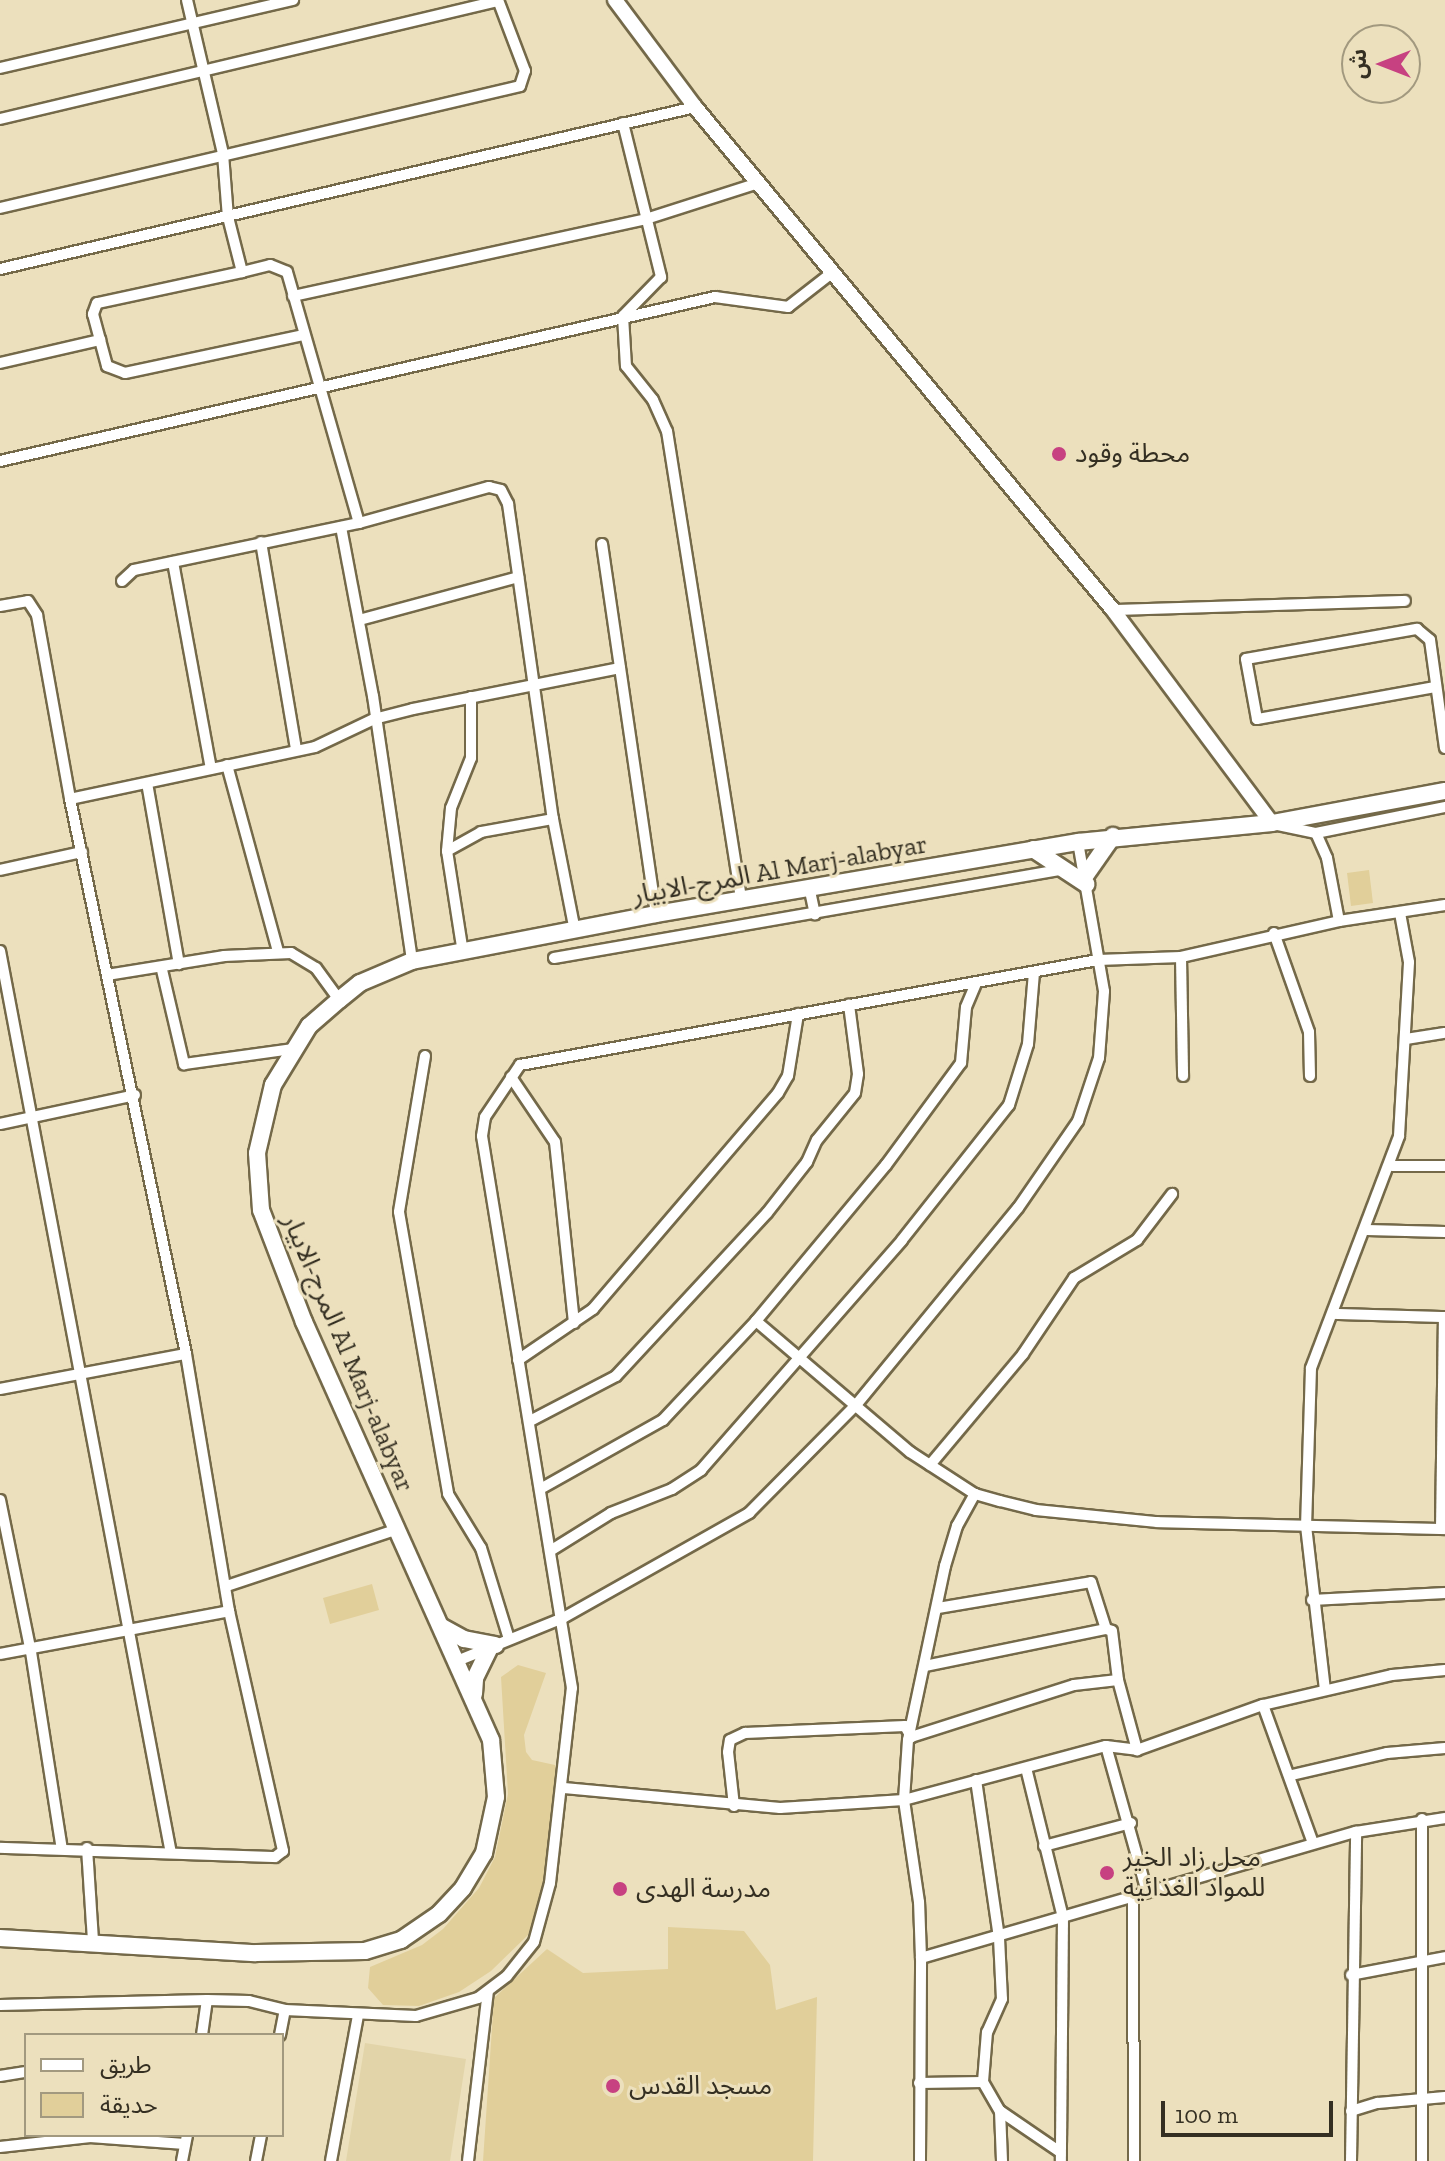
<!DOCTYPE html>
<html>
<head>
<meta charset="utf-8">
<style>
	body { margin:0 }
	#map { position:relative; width:1445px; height:2161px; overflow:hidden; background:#ece0bd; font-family:"Zilla Slab","Noto Sans Arabic",serif }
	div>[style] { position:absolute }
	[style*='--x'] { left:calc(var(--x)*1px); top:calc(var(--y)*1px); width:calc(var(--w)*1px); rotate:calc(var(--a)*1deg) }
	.built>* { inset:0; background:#e2d4a9 }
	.green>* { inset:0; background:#e1cf9a }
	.roads { filter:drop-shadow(2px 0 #746949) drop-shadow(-2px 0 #746949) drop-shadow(0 2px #746949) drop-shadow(0 -2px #746949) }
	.street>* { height:10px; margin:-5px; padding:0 5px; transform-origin:5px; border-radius:5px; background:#fff }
	.secondary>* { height:14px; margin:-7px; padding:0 7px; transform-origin:7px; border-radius:7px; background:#fff }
	.primary>* { height:16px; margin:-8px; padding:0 8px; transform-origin:8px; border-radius:8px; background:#fff }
	.dots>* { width:22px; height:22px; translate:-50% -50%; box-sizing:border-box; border:4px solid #ece0bd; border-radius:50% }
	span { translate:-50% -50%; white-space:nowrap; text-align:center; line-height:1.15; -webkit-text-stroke:6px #ece0bd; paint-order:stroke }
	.poi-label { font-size:26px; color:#342f22 }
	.left { translate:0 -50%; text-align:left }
	.street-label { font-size:26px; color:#342f22 }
	.legend { position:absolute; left:24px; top:2033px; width:260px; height:104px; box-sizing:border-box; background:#ece0bd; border:2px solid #a2997f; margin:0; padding:10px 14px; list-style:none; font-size:24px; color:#342f22 }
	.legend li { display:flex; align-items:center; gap:16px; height:40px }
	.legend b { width:40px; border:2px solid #a2997f }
	.north { position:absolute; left:1341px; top:24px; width:80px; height:80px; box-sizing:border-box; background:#ece0bd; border:2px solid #a2997f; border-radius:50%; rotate:270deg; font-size:22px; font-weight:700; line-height:32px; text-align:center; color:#342f22 }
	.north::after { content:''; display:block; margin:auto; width:28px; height:36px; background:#c74181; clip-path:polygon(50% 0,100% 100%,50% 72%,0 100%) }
	.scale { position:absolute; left:1161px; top:2101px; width:172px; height:36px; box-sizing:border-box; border:4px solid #342f22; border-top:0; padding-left:10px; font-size:24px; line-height:28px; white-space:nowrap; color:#342f22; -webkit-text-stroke:6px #ece0bd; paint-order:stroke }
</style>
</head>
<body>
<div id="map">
	<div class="built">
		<i style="clip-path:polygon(365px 2043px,466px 2059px,450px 2161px,346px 2161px)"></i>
	</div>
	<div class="green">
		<i style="clip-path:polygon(1369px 870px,1373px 903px,1351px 906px,1347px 873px)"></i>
		<i style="clip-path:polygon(372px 1584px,379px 1610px,330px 1624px,323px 1598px)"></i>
		<i style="clip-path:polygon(518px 1665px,546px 1673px,524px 1735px,526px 1752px,532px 1760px,555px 1765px,559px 1778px,540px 1905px,528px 1935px,491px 1971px,459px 1992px,419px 2006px,383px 2005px,368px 1988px,370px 1967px,422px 1945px,443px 1929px,479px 1888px,495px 1857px,508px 1794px,501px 1677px)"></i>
		<i style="clip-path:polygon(668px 1927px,744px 1931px,770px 1965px,776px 2010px,817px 1997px,813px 2161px,483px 2161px,494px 1998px,547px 1949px,583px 1973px,668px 1969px)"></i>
	</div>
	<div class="roads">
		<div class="street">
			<i style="--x:187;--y:0;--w:158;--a:76.8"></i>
			<i style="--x:223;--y:154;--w:63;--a:85.5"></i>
			<i style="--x:228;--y:217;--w:57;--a:75.7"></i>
			<i style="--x:242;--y:272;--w:29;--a:-14"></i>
			<i style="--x:270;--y:265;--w:18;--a:22"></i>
			<i style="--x:287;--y:272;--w:261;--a:74"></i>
			<i style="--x:0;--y:68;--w:301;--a:-13.1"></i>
			<i style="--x:0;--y:119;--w:512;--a:-13.33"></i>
			<i style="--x:623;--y:123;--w:159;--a:76.1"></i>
			<i style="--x:661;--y:277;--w:54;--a:134.3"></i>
			<i style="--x:623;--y:316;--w:50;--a:86.6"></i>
			<i style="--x:626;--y:366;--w:43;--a:51.5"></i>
			<i style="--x:653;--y:400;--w:34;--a:66"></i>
			<i style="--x:667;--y:431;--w:477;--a:81"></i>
			<i style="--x:0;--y:208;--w:534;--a:-13.2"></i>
			<i style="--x:520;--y:86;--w:16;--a:-72"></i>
			<i style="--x:525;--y:71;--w:76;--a:-110.8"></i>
			<i style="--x:0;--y:269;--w:714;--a:-13.12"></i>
			<i style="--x:242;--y:272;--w:148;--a:167.9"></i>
			<i style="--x:97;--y:303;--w:12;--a:110"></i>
			<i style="--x:93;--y:314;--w:54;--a:74.9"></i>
			<i style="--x:107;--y:366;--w:19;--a:21"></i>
			<i style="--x:125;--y:373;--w:183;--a:-12"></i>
			<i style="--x:293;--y:296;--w:361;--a:-12.3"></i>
			<i style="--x:646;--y:219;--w:118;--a:-17.8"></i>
			<i style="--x:0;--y:363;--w:103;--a:-13"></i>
			<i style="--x:0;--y:461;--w:734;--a:-12.92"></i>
			<i style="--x:715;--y:297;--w:74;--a:7.8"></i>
			<i style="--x:788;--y:307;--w:57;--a:-37.9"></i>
			<i style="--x:341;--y:527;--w:172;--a:79.3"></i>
			<i style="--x:373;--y:696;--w:268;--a:81.6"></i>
			<i style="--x:261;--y:542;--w:211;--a:80.4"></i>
			<i style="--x:602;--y:544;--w:374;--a:81.7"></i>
			<i style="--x:173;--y:562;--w:210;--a:79.6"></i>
			<i style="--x:122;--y:581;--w:16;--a:-43"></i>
			<i style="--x:134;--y:570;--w:230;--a:-11.8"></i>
			<i style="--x:359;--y:523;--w:135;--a:-15.5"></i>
			<i style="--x:489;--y:487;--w:12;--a:14"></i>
			<i style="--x:501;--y:490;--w:16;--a:63"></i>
			<i style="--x:508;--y:504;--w:318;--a:81.9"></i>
			<i style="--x:553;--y:819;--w:114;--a:78.9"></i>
			<i style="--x:0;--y:606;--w:28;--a:-10"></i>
			<i style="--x:28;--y:601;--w:17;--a:57"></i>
			<i style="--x:37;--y:615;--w:187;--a:79.8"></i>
			<i style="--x:70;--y:799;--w:567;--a:78.19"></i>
			<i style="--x:186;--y:1354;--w:261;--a:80.5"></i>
			<i style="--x:229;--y:1611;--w:246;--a:77.3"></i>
			<i style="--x:283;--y:1851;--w:10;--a:143"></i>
			<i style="--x:275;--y:1857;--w:275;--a:-178.1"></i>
			<i style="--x:1113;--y:610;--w:292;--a:-1.8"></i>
			<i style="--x:359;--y:620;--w:165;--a:-15.1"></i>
			<i style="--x:1435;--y:687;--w:181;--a:169.8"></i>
			<i style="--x:1257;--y:719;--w:61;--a:-100.4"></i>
			<i style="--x:1246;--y:659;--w:174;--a:-10"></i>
			<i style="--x:1417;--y:629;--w:17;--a:40"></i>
			<i style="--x:1430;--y:640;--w:109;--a:82.1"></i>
			<i style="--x:227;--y:765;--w:194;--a:74.7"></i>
			<i style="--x:147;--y:783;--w:184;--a:80"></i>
			<i style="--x:70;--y:799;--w:250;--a:-12"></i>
			<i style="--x:315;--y:747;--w:65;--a:-25.4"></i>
			<i style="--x:374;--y:719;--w:40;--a:-14.4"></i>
			<i style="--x:413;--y:709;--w:211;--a:-11.2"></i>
			<i style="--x:1278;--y:825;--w:39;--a:12"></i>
			<i style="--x:1316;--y:833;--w:27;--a:66"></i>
			<i style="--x:1327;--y:858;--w:64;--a:79.2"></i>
			<i style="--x:1316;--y:833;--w:132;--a:-11.4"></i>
			<i style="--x:447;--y:851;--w:43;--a:-84.7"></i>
			<i style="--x:451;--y:808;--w:54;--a:-68.2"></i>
			<i style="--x:471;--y:758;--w:61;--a:-90"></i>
			<i style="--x:0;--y:870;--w:84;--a:-12.4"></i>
			<i style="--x:810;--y:891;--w:24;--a:78"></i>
			<i style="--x:1274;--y:933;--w:105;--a:70.5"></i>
			<i style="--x:1309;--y:1032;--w:44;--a:88.7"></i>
			<i style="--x:0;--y:951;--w:918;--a:79.27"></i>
			<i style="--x:463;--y:953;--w:103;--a:-98.9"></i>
			<i style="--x:447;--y:851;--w:39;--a:-29"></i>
			<i style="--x:481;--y:832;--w:73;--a:-10.2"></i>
			<i style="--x:1181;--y:957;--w:119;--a:89"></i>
			<i style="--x:554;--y:958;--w:519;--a:-9.88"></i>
			<i style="--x:162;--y:970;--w:97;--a:76.8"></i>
			<i style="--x:184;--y:1064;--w:109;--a:-7.9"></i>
			<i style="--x:107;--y:975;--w:119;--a:-9.2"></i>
			<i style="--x:224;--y:956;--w:67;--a:-2.6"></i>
			<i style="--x:291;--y:953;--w:29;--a:31"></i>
			<i style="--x:316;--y:968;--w:39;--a:54"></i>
			<i style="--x:1406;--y:1039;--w:39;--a:-9"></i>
			<i style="--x:425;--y:1056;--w:158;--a:99.5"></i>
			<i style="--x:399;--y:1212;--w:286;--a:80.1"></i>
			<i style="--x:448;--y:1494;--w:63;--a:58.6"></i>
			<i style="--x:481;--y:1548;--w:95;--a:72.9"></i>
			<i style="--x:511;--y:1077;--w:78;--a:55.9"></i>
			<i style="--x:555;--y:1142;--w:182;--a:84"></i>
			<i style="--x:0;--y:1124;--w:138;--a:-12.1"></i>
			<i style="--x:1392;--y:1166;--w:53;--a:0"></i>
			<i style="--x:1367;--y:1230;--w:78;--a:1.5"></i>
			<i style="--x:1335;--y:1314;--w:110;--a:1.6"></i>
			<i style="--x:756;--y:1321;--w:202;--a:40.4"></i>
			<i style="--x:910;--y:1452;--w:77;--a:32.9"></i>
			<i style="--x:975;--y:1494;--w:26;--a:16"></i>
			<i style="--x:1000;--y:1501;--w:37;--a:14"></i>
			<i style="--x:1036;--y:1510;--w:122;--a:5.7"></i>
			<i style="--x:1157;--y:1522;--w:288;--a:1.4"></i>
			<i style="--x:518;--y:1360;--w:91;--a:-34.2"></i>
			<i style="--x:593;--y:1309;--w:284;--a:-49.4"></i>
			<i style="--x:778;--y:1093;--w:20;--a:-60"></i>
			<i style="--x:788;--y:1076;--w:63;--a:-80.8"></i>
			<i style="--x:0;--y:1389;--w:189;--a:-10.7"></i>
			<i style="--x:530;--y:1421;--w:97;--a:-27.6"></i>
			<i style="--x:616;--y:1376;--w:222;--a:-47.2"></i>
			<i style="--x:767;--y:1213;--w:65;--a:-51.9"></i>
			<i style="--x:807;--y:1162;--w:24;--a:-66"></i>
			<i style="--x:817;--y:1140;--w:60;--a:-51"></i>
			<i style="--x:855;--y:1093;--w:19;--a:-81"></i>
			<i style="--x:858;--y:1074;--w:70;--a:-97.4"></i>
			<i style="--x:930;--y:1465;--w:145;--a:-50"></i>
			<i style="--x:1023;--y:1354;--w:92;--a:-56.1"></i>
			<i style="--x:1074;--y:1278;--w:74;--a:-31.1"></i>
			<i style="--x:1137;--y:1240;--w:58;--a:-52.7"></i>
			<i style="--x:542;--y:1488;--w:139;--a:-29.3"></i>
			<i style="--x:663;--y:1420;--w:136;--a:-46.8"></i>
			<i style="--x:756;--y:1321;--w:203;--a:-50.2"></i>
			<i style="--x:886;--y:1165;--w:127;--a:-53.7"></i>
			<i style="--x:961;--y:1063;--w:56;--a:-84.9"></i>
			<i style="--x:966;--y:1007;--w:26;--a:-67"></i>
			<i style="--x:0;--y:1500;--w:155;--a:78.5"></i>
			<i style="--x:31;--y:1652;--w:199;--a:81.1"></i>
			<i style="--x:1441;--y:1529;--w:212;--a:-89.2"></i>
			<i style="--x:550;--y:1551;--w:72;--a:-31.9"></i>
			<i style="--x:611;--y:1513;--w:66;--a:-21.5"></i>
			<i style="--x:672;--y:1489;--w:35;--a:-33"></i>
			<i style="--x:701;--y:1470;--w:305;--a:-48.8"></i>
			<i style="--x:902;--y:1240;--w:172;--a:-51.6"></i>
			<i style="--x:1009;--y:1105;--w:64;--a:-72.7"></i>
			<i style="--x:1028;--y:1044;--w:71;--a:-85.2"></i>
			<i style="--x:227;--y:1586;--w:180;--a:-18.4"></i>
			<i style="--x:1312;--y:1600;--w:133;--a:-3"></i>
			<i style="--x:938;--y:1608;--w:155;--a:-9.6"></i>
			<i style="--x:1091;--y:1582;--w:49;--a:72.3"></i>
			<i style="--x:1106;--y:1629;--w:6;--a:18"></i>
			<i style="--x:1112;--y:1631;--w:49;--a:83"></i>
			<i style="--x:0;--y:1654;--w:233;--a:-10.6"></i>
			<i style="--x:457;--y:1661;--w:114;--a:-22.1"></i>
			<i style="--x:563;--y:1618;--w:214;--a:-29.4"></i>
			<i style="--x:749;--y:1513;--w:152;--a:-45.3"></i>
			<i style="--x:856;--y:1405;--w:255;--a:-50.6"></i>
			<i style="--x:1018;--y:1208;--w:106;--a:-55.4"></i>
			<i style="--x:1078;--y:1121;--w:66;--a:-71.6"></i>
			<i style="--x:1099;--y:1058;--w:67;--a:-85.7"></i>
			<i style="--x:1104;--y:991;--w:151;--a:-99.9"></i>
			<i style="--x:925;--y:1666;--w:185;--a:-11.6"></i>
			<i style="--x:1325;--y:1690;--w:164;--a:-96.6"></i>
			<i style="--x:1306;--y:1527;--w:159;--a:-88.2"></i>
			<i style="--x:1311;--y:1368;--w:248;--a:-69.2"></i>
			<i style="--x:1399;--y:1136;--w:174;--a:-86.7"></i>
			<i style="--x:1409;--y:962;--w:50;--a:-100.4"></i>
			<i style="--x:1263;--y:1705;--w:147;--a:70.1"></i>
			<i style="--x:1106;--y:1746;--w:152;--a:74.3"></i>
			<i style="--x:1026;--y:1768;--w:154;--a:76.1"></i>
			<i style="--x:1063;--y:1917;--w:244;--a:90.5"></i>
			<i style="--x:1292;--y:1775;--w:98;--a:-13"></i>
			<i style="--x:1387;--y:1753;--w:58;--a:-4.9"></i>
			<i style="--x:976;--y:1780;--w:160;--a:81.7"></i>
			<i style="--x:999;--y:1938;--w:61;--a:87.2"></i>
			<i style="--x:1002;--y:1999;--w:36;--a:114"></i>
			<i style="--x:987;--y:2032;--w:50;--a:94.6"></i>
			<i style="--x:564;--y:1788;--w:217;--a:5.3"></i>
			<i style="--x:780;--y:1808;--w:124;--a:-3.7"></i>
			<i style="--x:904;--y:1800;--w:209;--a:-15"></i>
			<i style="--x:1106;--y:1746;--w:31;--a:7"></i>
			<i style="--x:1137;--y:1750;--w:134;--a:-19.7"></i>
			<i style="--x:1263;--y:1705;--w:132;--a:-13.1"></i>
			<i style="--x:1392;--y:1675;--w:53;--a:-5.4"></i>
			<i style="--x:734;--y:1806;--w:54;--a:-96.3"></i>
			<i style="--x:728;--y:1752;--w:12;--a:-81"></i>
			<i style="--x:730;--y:1740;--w:17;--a:-25"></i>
			<i style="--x:745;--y:1733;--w:160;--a:-2.5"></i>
			<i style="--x:905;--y:1726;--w:13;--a:61"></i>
			<i style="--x:911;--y:1737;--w:171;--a:-17.7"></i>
			<i style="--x:1074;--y:1685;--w:44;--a:-6.5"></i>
			<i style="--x:1118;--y:1680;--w:73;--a:74.8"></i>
			<i style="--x:1044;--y:1846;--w:90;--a:-14.8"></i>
			<i style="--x:87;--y:1848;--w:94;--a:86.3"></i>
			<i style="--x:1133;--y:1896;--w:265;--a:89.8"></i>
			<i style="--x:921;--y:1958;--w:453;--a:-16.2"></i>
			<i style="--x:1356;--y:1832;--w:90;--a:-8.9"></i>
			<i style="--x:1351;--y:1975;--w:96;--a:-10.8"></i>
			<i style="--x:0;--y:2005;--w:207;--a:-1.4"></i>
			<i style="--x:207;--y:2000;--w:42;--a:1.4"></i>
			<i style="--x:249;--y:2001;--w:37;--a:14"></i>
			<i style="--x:285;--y:2010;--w:131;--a:2.6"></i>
			<i style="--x:416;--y:2016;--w:65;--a:-16.2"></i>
			<i style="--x:478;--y:1998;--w:36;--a:-37"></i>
			<i style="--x:507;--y:1976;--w:43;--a:-51.5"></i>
			<i style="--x:534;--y:1942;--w:61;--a:-74.8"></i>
			<i style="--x:550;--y:1883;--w:196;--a:-83.6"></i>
			<i style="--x:572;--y:1688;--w:559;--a:-99.26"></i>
			<i style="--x:482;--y:1136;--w:19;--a:-81"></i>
			<i style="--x:485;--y:1117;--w:63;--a:-56.1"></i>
			<i style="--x:520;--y:1065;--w:587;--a:-10.3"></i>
			<i style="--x:1098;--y:960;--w:83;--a:-2.1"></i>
			<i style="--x:1181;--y:957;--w:162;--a:-12.8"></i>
			<i style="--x:1339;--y:921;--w:107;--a:-8.6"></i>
			<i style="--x:202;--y:2035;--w:35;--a:-82"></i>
			<i style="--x:280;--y:2035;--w:25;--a:-79"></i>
			<i style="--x:0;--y:2076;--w:26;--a:-9"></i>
			<i style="--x:919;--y:2083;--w:64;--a:-0.9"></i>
			<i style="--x:983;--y:2082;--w:34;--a:60"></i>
			<i style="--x:1000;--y:2111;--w:73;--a:34.3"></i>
			<i style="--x:1000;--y:2111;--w:50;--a:87.7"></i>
			<i style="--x:1351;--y:2111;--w:28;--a:-17"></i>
			<i style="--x:1378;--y:2103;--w:67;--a:-5.1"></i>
			<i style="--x:0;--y:2147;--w:91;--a:-6.3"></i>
			<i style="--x:90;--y:2137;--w:95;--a:4.2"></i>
			<i style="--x:182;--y:2161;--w:26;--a:-79"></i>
			<i style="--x:256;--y:2161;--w:26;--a:-79"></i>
			<i style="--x:331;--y:2161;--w:148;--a:-79.5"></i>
			<i style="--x:468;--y:2161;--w:170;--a:-83.3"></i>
			<i style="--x:920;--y:2161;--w:203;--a:-89.7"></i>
			<i style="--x:921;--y:1958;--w:56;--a:-92"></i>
			<i style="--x:919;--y:1902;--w:103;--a:-98.4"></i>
			<i style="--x:904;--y:1800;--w:60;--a:-86.2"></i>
			<i style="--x:908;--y:1740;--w:178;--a:-78"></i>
			<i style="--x:945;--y:1566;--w:42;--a:-73.3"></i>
			<i style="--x:957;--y:1526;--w:37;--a:-61"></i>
			<i style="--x:1351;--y:2161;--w:329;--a:-89.1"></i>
			<i style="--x:1422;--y:2161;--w:342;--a:-90"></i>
		</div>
		<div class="secondary">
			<i style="--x:615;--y:0;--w:134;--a:53.2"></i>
			<i style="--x:695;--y:107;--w:654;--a:50.27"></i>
			<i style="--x:1113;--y:610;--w:266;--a:53.3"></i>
		</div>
		<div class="primary">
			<i style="--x:1033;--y:849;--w:64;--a:33.4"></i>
			<i style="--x:1085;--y:876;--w:49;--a:-55"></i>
			<i style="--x:442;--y:1627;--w:25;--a:29"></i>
			<i style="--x:464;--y:1639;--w:32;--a:11"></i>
			<i style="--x:474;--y:1694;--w:16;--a:-86"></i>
			<i style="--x:475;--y:1678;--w:34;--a:-64"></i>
			<i style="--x:0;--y:1938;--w:256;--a:3.4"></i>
			<i style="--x:256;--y:1953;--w:109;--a:-1.1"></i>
			<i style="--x:365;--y:1951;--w:38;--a:-17"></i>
			<i style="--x:401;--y:1940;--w:46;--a:-34.4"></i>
			<i style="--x:439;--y:1914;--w:35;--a:-47"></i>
			<i style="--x:463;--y:1888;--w:41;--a:-59"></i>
			<i style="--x:484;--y:1853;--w:57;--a:-77.9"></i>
			<i style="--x:496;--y:1797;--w:57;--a:-95"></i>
			<i style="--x:491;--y:1740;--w:458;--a:-114.1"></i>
			<i style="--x:304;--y:1322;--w:120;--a:-111"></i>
			<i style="--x:261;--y:1210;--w:57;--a:-94"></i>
			<i style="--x:257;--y:1153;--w:70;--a:-76.8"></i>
			<i style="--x:273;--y:1085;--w:69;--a:-58.6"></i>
			<i style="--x:309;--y:1026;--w:40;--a:-41"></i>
			<i style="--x:339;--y:1000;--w:27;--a:-39"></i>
			<i style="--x:360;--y:983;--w:56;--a:-22.9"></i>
			<i style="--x:412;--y:961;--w:248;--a:-10.9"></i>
			<i style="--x:656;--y:914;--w:428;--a:-9.7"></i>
			<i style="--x:1078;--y:842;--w:195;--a:-5.6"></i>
			<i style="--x:1272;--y:823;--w:176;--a:-10.5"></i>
		</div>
	</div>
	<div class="dots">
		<i style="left:1059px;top:454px;background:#c74181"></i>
		<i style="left:1107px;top:1873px;background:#c74181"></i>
		<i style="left:620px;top:1889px;background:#c74181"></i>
		<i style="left:613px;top:2086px;background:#c74181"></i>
	</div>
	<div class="poi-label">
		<span class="left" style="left:1075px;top:454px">محطة وقود</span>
		<span class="left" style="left:1123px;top:1873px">محل زاد الخير<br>للمواد الغذائية</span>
		<span class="left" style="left:636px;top:1889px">مدرسة الهدى</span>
		<span class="left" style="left:629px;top:2086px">مسجد القدس</span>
	</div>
	<div class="street-label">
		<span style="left:780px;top:870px;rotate:-10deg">المرج-الابيار Al Marj-alabyar</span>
		<span style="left:348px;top:1353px;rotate:67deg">المرج-الابيار Al Marj-alabyar</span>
	</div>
	<ul class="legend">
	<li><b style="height:10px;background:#fff"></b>طريق</li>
	<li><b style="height:22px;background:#e1cf9a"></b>حديقة</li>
	</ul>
	<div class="north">ش</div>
	<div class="scale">100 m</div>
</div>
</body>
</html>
